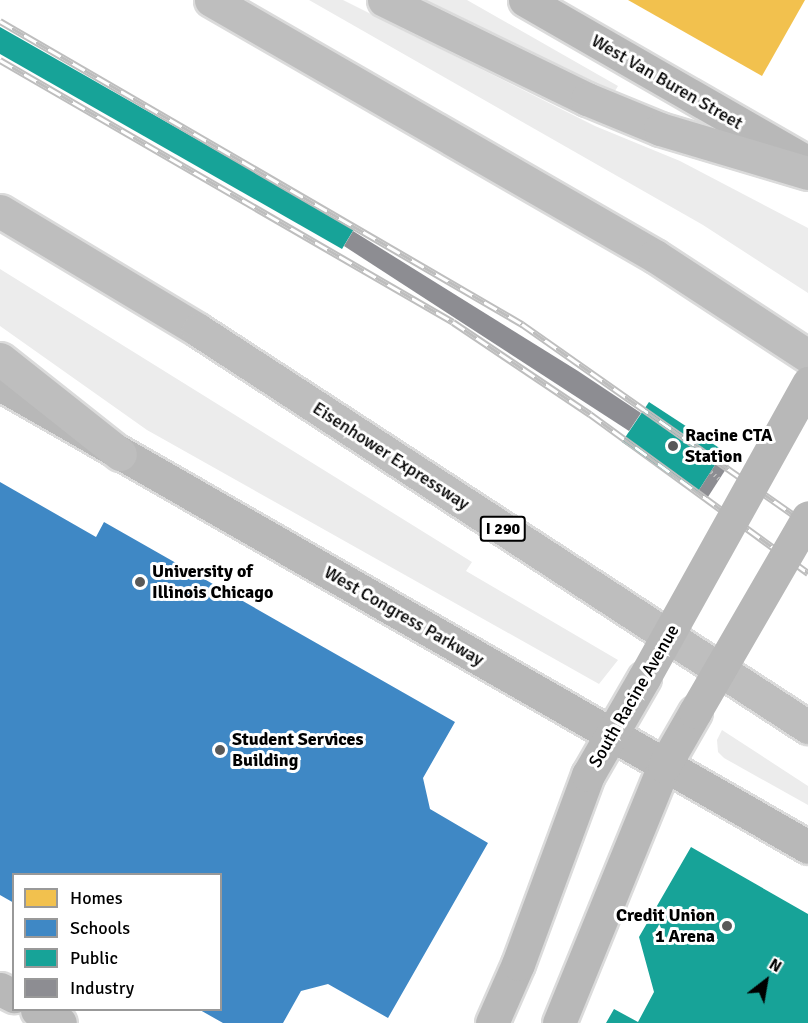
<!DOCTYPE html>
<html>
<head>
<meta charset="utf-8">
<style>
	body { margin:0 }
	#map { position:relative; width:808px; height:1023px; overflow:hidden; background:#fff; font-family:Signika,sans-serif }
	div>[style] { position:absolute }
	[style*='--x'] { left:calc(var(--x)*1px); top:calc(var(--y)*1px); width:calc(var(--w)*1px); rotate:calc(var(--a)*1deg) }
	.green>* { inset:0; background:#ececec }
	.homes>* { inset:0; background:#f2c14e }
	.schools>* { inset:0; background:#3f88c5 }
	.public>* { inset:0; background:#17a398 }
	.industry>* { inset:0; background:#8d8d92 }
	.path>* { height:4px; margin-top:-2px; transform-origin:0; background:repeating-linear-gradient(90deg,#b9b9b9 0 1.5px,transparent 0 4.5px) }
	.roads { filter:drop-shadow(2px 0 #dbdbdb) drop-shadow(-2px 0 #dbdbdb) drop-shadow(0 2px #dbdbdb) drop-shadow(0 -2px #dbdbdb) }
	.secondary>* { height:33px; margin:-16.5px; padding:0 16.5px; transform-origin:16.5px; border-radius:16.5px; background:#b8b8b8 }
	.highway>* { height:33px; margin:-16.5px; padding:0 16.5px; transform-origin:16.5px; border-radius:16.5px; background:#bebebe }
	.rail>* { height:7px; margin-top:-3.5px; transform-origin:0; background:repeating-linear-gradient(90deg,#fff 0 14px,#bebebe 0 28px); box-sizing:border-box; border-block:2px solid #bebebe }
	.secondary-bridge>* { height:33px; margin:-16.5px; padding:0 16.5px; transform-origin:16.5px; border-radius:16.5px; background:#b8b8b8 }
	.dots>* { width:16px; height:16px; translate:-50% -50%; box-sizing:border-box; border:3px solid #fff; border-radius:50% }
	span { translate:-50% -50%; white-space:nowrap; text-align:center; line-height:1.15; -webkit-text-stroke:6px #fff; paint-order:stroke }
	.shield-label span { padding:2px 4px; background:#fff; border:2px solid; border-radius:4px; -webkit-text-stroke-width:0 }
	.shield-label { font-size:16px; color:#000; font-weight:700 }
	.street-label { font-size:18px; color:#000 }
	.poi-label { font-size:18px; color:#000; font-weight:700 }
	.left { translate:0 -50%; text-align:left }
	.right { translate:-100% -50%; text-align:right }
	.legend { position:absolute; left:12px; top:873px; width:210px; height:138px; box-sizing:border-box; background:#fff; border:2px solid #999; margin:0; padding:8px 10px; list-style:none; font-size:18px; color:#000 }
	.legend li { display:flex; align-items:center; gap:12px; height:30px }
	.legend b { width:30px; border:2px solid #999 }
	.north { position:absolute; left:736px; top:951px; width:60px; height:60px; -webkit-text-stroke:4px #fff; paint-order:stroke; rotate:31deg; font-size:16px; font-weight:700; line-height:24px; text-align:center; color:#000 }
	.north::after { content:''; display:block; margin:auto; width:21px; height:27px; background:#000; clip-path:polygon(50% 0,100% 100%,50% 72%,0 100%) }
</style>
</head>
<body>
<div id="map">
	<div class="green">
		<i style="clip-path:polygon(309px 0,343px 0,595px 126px,680px 161px,808px 228px,808px 293px,703px 225px)"></i>
		<i style="clip-path:polygon(422px 0,467px 0,618px 86px,615px 91px,550px 63px)"></i>
		<i style="clip-path:polygon(0 269px,472px 562px,466px 571px,618px 660px,599px 684px,147px 430px,0 326px)"></i>
		<i style="clip-path:polygon(722px 730px,808px 786px,808px 805px,724px 758px,718px 752px,717px 740px)"></i>
	</div>
	<div class="homes">
		<i style="clip-path:polygon(628px 0,805px 0,762px 76px)"></i>
	</div>
	<div class="schools">
		<i style="clip-path:polygon(0 482px,96px 537px,104px 522px,455px 722px,423px 778px,430px 809px,488px 843px,388px 1018px,328px 984px,301px 991px,283px 1023px,223px 1023px,200px 1010px,220px 1010px,220px 874px,14px 874px,14px 903px,0 895px)"></i>
	</div>
	<div class="public">
		<i style="clip-path:polygon(0 27px,354px 229px,342px 249px,0 54px)"></i>
		<i style="clip-path:polygon(649px 402px,724px 451px,697px 493px,622px 442px)"></i>
		<i style="clip-path:polygon(691px 847px,808px 914px,808px 1023px,606px 1023px,614px 1009px,638px 1022px,654px 992px,639px 937px)"></i>
	</div>
	<div class="industry">
		<i style="clip-path:polygon(353px 231px,578px 371px,641px 413px,629px 431px,344px 246px)"></i>
		<i style="clip-path:polygon(724px 451px,733px 458px,706px 500px,697px 493px)"></i>
	</div>
	<div class="path">
		<i style="--x:711;--y:472;--w:11;--a:41"></i>
	</div>
	<div class="roads">
		<div class="secondary">
			<i style="--x:525;--y:0;--w:327;--a:29.9"></i>
			<i style="--x:0;--y:384;--w:931;--a:29.81"></i>
			<i style="--x:0;--y:989;--w:16;--a:27"></i>
			<i style="--x:37;--y:1010;--w:26;--a:29"></i>
			<i style="--x:492;--y:1023;--w:64;--a:-66.2"></i>
			<i style="--x:518;--y:964;--w:202;--a:-69.7"></i>
			<i style="--x:588;--y:775;--w:112;--a:-60"></i>
			<i style="--x:559;--y:1023;--w:278;--a:-67.8"></i>
			<i style="--x:664;--y:766;--w:62;--a:-60.1"></i>
		</div>
		<div class="highway">
			<i style="--x:211;--y:0;--w:513;--a:29.97"></i>
			<i style="--x:655;--y:256;--w:183;--a:33.2"></i>
			<i style="--x:384;--y:0;--w:226;--a:26"></i>
			<i style="--x:587;--y:99;--w:79;--a:22.3"></i>
			<i style="--x:660;--y:129;--w:154;--a:16.6"></i>
			<i style="--x:0;--y:211;--w:231;--a:31"></i>
			<i style="--x:198;--y:330;--w:728;--a:33.06"></i>
			<i style="--x:0;--y:359;--w:153;--a:38.4"></i>
		</div>
	</div>
	<div class="rail">
		<i style="--x:0;--y:21;--w:604;--a:30.13"></i>
		<i style="--x:522;--y:324;--w:350;--a:35.1"></i>
		<i style="--x:0;--y:60;--w:523;--a:30.04"></i>
		<i style="--x:453;--y:322;--w:165;--a:33.9"></i>
		<i style="--x:590;--y:414;--w:270;--a:36.1"></i>
	</div>
	<div class="secondary-bridge">
		<i style="--x:644;--y:678;--w:338;--a:-60.9"></i>
		<i style="--x:695;--y:712;--w:225;--a:-59.9"></i>
	</div>
	<div class="dots">
		<i style="left:673px;top:446px;background:#595959"></i>
		<i style="left:140px;top:582px;background:#595959"></i>
		<i style="left:220px;top:750px;background:#595959"></i>
		<i style="left:727px;top:926px;background:#595959"></i>
	</div>
	<div class="shield-label">
		<span style="left:503px;top:529px">I 290</span>
	</div>
	<div class="street-label">
		<span style="left:667px;top:82px;rotate:30deg">West Van Buren Street</span>
		<span style="left:391px;top:456px;rotate:33deg">Eisenhower Expressway</span>
		<span style="left:404px;top:616px;rotate:30deg">West Congress Parkway</span>
		<span style="left:634px;top:696px;rotate:-60deg">South Racine Avenue</span>
	</div>
	<div class="poi-label">
		<span class="left" style="left:685px;top:446px">Racine CTA<br>Station</span>
		<span class="left" style="left:152px;top:582px">University of<br>Illinois Chicago</span>
		<span class="left" style="left:232px;top:750px">Student Services<br>Building</span>
		<span class="right" style="left:715px;top:926px">Credit Union<br>1 Arena</span>
	</div>
	<ul class="legend">
	<li><b style="height:16px;background:#f2c14e"></b>Homes</li>
	<li><b style="height:16px;background:#3f88c5"></b>Schools</li>
	<li><b style="height:16px;background:#17a398"></b>Public</li>
	<li><b style="height:16px;background:#8d8d92"></b>Industry</li>
	</ul>
	<div class="north">N</div>
</div>
</body>
</html>
